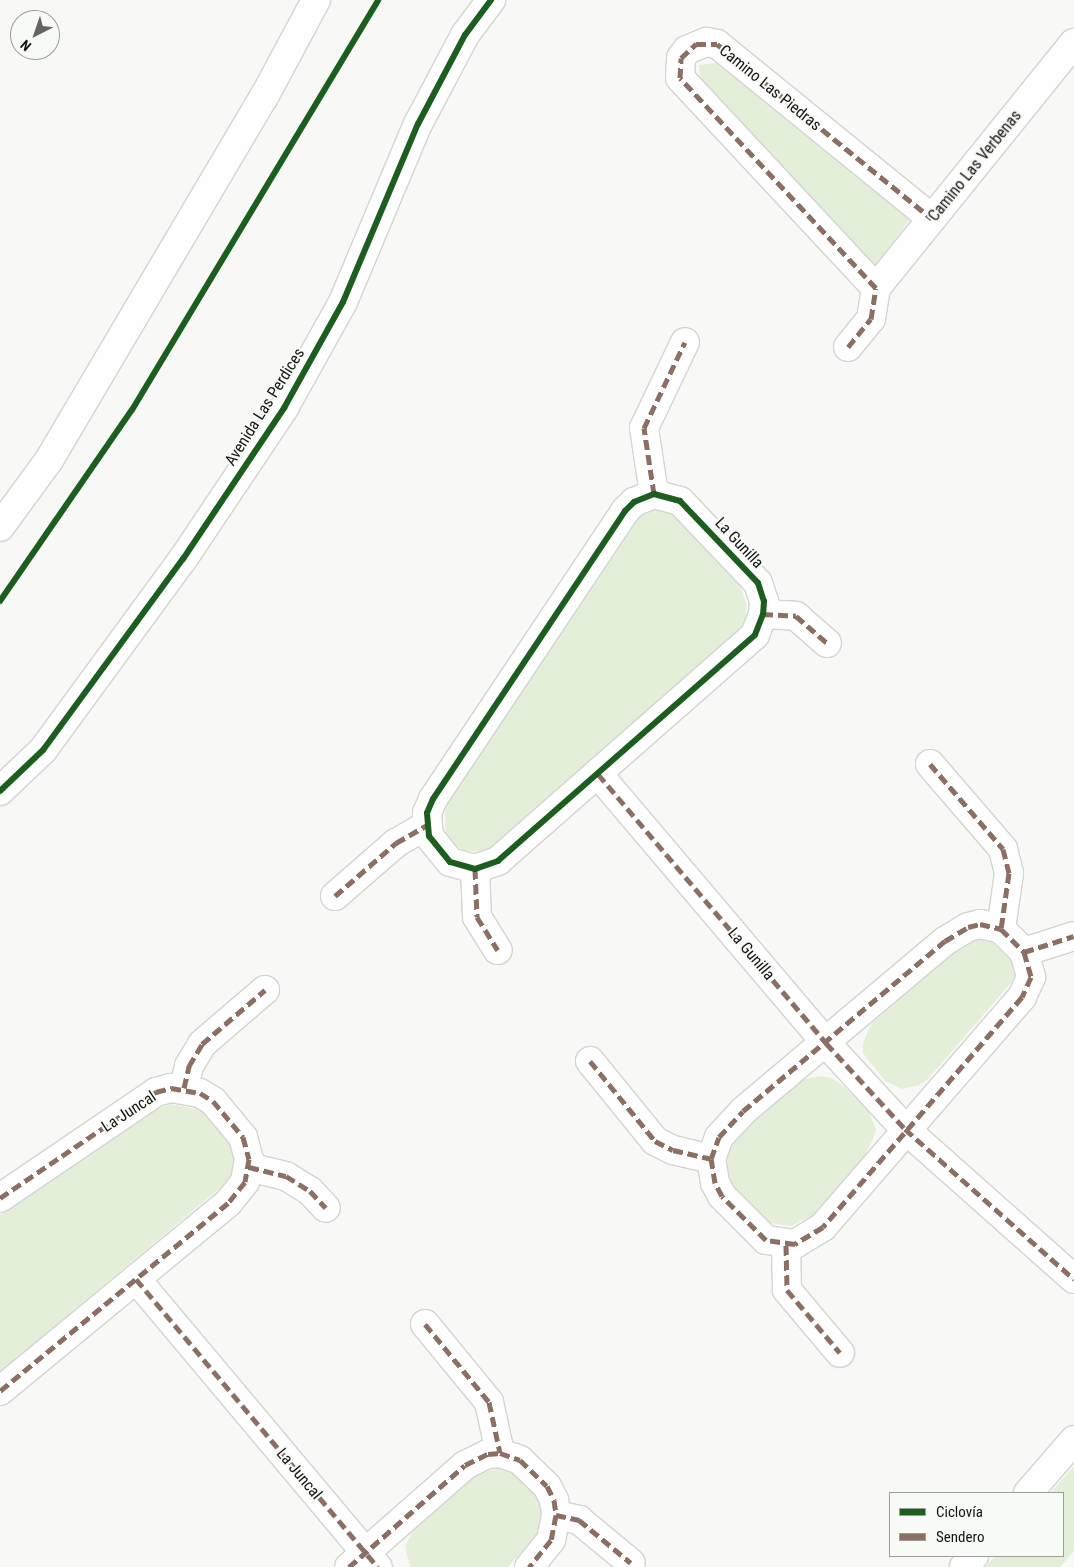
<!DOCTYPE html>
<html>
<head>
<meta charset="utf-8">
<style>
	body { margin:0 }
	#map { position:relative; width:1074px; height:1567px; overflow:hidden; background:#f8f9f7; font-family:"Roboto Condensed",sans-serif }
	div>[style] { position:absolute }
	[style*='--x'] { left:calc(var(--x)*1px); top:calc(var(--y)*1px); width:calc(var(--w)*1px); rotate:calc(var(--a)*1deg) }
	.green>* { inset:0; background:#e4efd9 }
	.roads { filter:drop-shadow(1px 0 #d3d4d2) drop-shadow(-1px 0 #d3d4d2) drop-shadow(0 1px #d3d4d2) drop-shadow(0 -1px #d3d4d2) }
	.minor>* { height:28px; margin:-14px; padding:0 14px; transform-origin:14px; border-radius:14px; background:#fefefe }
	.quiet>* { height:5px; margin-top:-2.5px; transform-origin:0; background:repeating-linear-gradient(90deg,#8d6e63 0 10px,transparent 0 15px) }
	.cycleway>* { height:6px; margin:-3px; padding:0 3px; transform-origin:3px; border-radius:3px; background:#1b5e20 }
	span { translate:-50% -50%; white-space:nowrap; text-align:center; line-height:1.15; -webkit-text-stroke:4px #f8faf6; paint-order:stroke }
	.street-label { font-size:16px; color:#131413 }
	.legend { position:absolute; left:889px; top:1492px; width:175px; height:65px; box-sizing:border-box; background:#f8faf6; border:1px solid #9c9e9b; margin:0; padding:6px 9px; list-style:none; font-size:15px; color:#131413 }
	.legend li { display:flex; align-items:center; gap:10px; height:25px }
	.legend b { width:25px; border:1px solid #9c9e9b }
	.north { position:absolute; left:10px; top:10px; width:50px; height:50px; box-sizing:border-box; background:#f8faf6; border:1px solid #9c9e9b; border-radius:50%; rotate:221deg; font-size:14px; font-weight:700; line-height:20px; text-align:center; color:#131413 }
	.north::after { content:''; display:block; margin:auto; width:18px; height:22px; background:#636463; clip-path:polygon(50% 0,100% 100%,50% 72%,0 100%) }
</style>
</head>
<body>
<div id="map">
	<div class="green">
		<i style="clip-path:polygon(716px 63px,910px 220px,875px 266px,700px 82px,699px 65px)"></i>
		<i style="clip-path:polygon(656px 507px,677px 517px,739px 583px,747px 605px,744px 625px,501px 840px,482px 852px,462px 850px,449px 839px,445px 830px,445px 811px,449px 801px,619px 548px,629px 528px,639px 514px)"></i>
		<i style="clip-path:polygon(990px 936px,1013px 956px,1017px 972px,1011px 983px,928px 1079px,919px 1085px,902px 1089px,885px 1081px,863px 1053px,863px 1043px,871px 1024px,961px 945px,971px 938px)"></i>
		<i style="clip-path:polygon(819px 1076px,831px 1078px,841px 1084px,869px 1112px,876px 1130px,873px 1139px,863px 1160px,812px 1216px,791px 1226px,770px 1223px,734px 1187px,728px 1176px,726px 1158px,737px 1138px,798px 1081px)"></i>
		<i style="clip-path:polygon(171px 1104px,206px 1111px,232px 1146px,235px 1166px,232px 1178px,0 1372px,0 1215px,151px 1112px)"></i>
		<i style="clip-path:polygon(1074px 1466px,1074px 1551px,1060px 1567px,985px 1567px,995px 1556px,1063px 1556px,1063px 1493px,1050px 1493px)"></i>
		<i style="clip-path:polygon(498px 1467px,510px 1467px,539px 1492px,544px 1524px,537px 1535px,508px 1567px,410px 1567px,405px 1546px,414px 1529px,472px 1478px)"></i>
	</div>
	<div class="roads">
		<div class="minor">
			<i style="--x:876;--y:288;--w:287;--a:-133"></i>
			<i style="--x:680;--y:78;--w:20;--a:-87"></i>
			<i style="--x:681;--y:58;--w:10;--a:-53"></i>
			<i style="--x:687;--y:50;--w:21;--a:-23"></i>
			<i style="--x:706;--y:42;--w:11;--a:10"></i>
			<i style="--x:717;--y:44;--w:277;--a:39.1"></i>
			<i style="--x:876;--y:288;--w:315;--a:-51.1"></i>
			<i style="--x:848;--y:347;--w:36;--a:-51"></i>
			<i style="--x:871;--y:319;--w:31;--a:-81"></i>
			<i style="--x:654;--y:494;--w:27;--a:15"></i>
			<i style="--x:680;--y:501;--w:113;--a:46.4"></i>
			<i style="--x:758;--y:583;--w:19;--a:72"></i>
			<i style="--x:764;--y:601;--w:13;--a:94"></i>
			<i style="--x:763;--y:614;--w:22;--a:111"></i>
			<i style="--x:755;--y:635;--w:342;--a:138.7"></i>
			<i style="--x:498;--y:861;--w:24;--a:161"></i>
			<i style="--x:475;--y:869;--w:26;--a:-164"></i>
			<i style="--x:450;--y:862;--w:33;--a:-129"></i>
			<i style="--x:429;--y:836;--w:23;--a:-95"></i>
			<i style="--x:427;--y:813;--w:15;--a:-67"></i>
			<i style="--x:433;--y:799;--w:346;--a:-56.3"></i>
			<i style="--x:625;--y:511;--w:13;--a:-45"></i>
			<i style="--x:634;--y:502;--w:22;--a:-22"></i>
			<i style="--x:654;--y:494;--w:67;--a:-98.6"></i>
			<i style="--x:644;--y:428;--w:95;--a:-64.5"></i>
			<i style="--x:0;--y:527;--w:83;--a:-53.8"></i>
			<i style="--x:49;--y:460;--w:422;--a:-59.4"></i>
			<i style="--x:264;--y:97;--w:110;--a:-61.8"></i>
			<i style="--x:763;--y:614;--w:33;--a:3"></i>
			<i style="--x:796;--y:616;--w:41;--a:41.1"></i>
			<i style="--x:930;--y:764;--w:112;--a:49.3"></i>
			<i style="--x:1003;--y:849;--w:25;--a:76"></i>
			<i style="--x:1009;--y:873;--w:57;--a:98.1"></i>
			<i style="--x:598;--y:774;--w:353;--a:49.7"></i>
			<i style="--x:826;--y:1043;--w:117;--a:47.4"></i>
			<i style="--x:905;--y:1129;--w:226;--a:41.6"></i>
			<i style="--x:0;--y:791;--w:59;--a:-43.6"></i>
			<i style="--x:43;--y:750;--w:237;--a:-53.8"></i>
			<i style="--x:183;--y:559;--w:182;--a:-56.2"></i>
			<i style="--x:284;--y:408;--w:121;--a:-60.9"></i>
			<i style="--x:343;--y:302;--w:193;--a:-67.2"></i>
			<i style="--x:418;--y:124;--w:101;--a:-62.2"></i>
			<i style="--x:465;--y:35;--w:44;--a:-53.4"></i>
			<i style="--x:475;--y:869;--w:48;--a:87.6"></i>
			<i style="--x:477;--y:917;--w:39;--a:58"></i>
			<i style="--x:335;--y:896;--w:81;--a:-41"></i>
			<i style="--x:396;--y:843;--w:36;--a:-30"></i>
			<i style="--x:980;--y:924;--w:22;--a:13"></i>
			<i style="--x:1001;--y:929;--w:33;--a:45"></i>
			<i style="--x:1024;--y:952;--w:26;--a:74"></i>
			<i style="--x:1031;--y:977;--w:22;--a:114"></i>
			<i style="--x:1022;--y:997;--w:304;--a:130.9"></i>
			<i style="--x:823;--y:1227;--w:33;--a:149"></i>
			<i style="--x:795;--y:1244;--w:29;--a:-172"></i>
			<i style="--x:766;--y:1240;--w:62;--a:-135"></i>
			<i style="--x:722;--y:1196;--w:15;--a:-118"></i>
			<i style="--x:715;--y:1183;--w:24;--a:-99"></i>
			<i style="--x:711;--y:1159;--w:23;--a:-70"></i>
			<i style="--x:719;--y:1137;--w:35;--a:-47"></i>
			<i style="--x:743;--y:1111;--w:264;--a:-40.1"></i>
			<i style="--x:945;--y:941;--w:27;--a:-31"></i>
			<i style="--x:968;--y:927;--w:12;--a:-14"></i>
			<i style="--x:1024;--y:952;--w:52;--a:-17.7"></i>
			<i style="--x:590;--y:1061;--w:103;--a:50.9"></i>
			<i style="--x:655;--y:1141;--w:20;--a:27"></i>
			<i style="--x:673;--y:1150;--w:39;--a:13"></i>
			<i style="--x:184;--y:1088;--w:23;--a:-77"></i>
			<i style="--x:189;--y:1066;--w:26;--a:-59"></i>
			<i style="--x:202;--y:1044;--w:83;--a:-40.6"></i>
			<i style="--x:249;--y:1167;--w:38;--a:14"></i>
			<i style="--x:286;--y:1176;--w:28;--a:32"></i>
			<i style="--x:310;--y:1191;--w:23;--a:47"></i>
			<i style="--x:0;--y:1198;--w:189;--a:-34.2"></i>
			<i style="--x:156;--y:1092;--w:16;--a:-15"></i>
			<i style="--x:171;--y:1088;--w:29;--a:10"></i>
			<i style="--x:200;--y:1093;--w:15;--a:32"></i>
			<i style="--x:213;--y:1101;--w:47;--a:50.2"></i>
			<i style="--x:243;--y:1137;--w:23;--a:75"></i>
			<i style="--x:249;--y:1159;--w:23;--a:100"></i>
			<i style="--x:245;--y:1182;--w:27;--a:129"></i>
			<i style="--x:228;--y:1203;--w:296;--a:140.5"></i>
			<i style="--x:786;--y:1245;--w:45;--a:88.7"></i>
			<i style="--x:787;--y:1290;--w:82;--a:49.9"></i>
			<i style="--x:136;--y:1279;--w:376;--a:50"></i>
			<i style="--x:425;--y:1324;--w:101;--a:50.6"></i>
			<i style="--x:489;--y:1402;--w:52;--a:77.8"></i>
			<i style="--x:1028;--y:1493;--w:70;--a:-49"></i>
			<i style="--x:556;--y:1515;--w:24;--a:12"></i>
			<i style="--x:579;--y:1520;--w:67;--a:39.6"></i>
			<i style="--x:349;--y:1567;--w:154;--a:-41.3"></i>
			<i style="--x:465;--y:1465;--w:25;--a:-26"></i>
			<i style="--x:488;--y:1454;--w:12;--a:-5"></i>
			<i style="--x:500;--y:1453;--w:21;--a:19"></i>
			<i style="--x:520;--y:1460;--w:37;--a:44"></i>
			<i style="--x:547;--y:1486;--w:16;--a:63"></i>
			<i style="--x:554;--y:1500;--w:15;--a:82"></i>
			<i style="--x:556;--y:1515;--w:25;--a:101"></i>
			<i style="--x:551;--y:1540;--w:35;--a:129"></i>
			<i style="--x:964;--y:1567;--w:15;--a:-48"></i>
		</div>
	</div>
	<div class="quiet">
		<i style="--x:848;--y:347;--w:36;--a:-51"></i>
		<i style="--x:871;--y:319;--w:31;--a:-81"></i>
		<i style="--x:876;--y:288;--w:287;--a:-133"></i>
		<i style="--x:680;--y:78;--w:20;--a:-87"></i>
		<i style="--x:681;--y:58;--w:21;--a:-43"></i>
		<i style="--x:696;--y:44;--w:21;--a:0"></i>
		<i style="--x:717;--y:44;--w:277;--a:39.1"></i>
		<i style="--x:654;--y:494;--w:67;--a:-98.6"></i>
		<i style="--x:644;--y:428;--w:95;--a:-64.5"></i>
		<i style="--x:763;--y:614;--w:33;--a:3"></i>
		<i style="--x:796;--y:616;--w:41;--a:41.1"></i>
		<i style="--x:930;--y:764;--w:112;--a:49.3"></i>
		<i style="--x:1003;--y:849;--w:25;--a:76"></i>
		<i style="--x:1009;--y:873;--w:57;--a:98.1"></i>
		<i style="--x:598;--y:774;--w:353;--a:49.7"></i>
		<i style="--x:826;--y:1043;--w:117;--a:47.4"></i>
		<i style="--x:905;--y:1129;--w:226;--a:41.6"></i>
		<i style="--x:475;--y:869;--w:48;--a:87.6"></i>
		<i style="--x:477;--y:917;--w:39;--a:58"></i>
		<i style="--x:335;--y:896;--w:81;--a:-41"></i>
		<i style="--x:396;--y:843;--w:36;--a:-30"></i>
		<i style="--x:980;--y:924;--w:22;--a:13"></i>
		<i style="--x:1001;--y:929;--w:33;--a:45"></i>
		<i style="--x:1024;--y:952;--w:26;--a:74"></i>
		<i style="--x:1031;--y:977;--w:22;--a:114"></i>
		<i style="--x:1022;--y:997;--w:304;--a:130.9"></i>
		<i style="--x:823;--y:1227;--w:33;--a:149"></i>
		<i style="--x:795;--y:1244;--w:29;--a:-172"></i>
		<i style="--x:766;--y:1240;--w:62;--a:-135"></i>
		<i style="--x:722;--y:1196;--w:15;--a:-118"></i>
		<i style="--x:715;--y:1183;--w:24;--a:-99"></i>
		<i style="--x:711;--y:1159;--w:23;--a:-70"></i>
		<i style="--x:719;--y:1137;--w:35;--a:-47"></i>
		<i style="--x:743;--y:1111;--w:264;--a:-40.1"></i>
		<i style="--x:945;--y:941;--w:27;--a:-31"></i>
		<i style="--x:968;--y:927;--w:12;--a:-14"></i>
		<i style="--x:1024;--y:952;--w:52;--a:-17.7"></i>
		<i style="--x:590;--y:1061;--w:103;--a:50.9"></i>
		<i style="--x:655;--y:1141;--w:20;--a:27"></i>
		<i style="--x:673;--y:1150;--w:39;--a:13"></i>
		<i style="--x:184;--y:1088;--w:23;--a:-77"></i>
		<i style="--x:189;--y:1066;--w:26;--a:-59"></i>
		<i style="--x:202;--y:1044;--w:83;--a:-40.6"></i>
		<i style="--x:249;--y:1167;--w:38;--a:14"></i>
		<i style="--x:286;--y:1176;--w:28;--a:32"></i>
		<i style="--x:310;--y:1191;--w:23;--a:47"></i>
		<i style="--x:0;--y:1198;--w:189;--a:-34.2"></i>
		<i style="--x:156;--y:1092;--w:16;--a:-15"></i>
		<i style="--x:171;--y:1088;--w:29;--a:10"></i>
		<i style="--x:200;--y:1093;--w:15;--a:32"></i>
		<i style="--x:213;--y:1101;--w:47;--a:50.2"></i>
		<i style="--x:243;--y:1137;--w:23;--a:75"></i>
		<i style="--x:249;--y:1159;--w:23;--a:100"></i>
		<i style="--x:245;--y:1182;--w:27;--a:129"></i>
		<i style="--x:228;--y:1203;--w:296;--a:140.5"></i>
		<i style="--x:786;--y:1245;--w:45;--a:88.7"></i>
		<i style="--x:787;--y:1290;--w:82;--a:49.9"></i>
		<i style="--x:136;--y:1279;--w:376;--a:50"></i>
		<i style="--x:425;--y:1324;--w:101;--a:50.6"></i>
		<i style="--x:489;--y:1402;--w:52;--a:77.8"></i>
		<i style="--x:556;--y:1515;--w:24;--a:12"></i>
		<i style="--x:579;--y:1520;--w:67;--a:39.6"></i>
		<i style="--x:349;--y:1567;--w:154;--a:-41.3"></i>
		<i style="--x:465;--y:1465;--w:25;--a:-26"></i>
		<i style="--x:488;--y:1454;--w:12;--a:-5"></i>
		<i style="--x:500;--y:1453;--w:21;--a:19"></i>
		<i style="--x:520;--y:1460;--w:37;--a:44"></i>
		<i style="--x:547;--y:1486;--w:16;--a:63"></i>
		<i style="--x:554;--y:1500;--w:15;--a:82"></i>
		<i style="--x:556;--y:1515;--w:25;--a:101"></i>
		<i style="--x:551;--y:1540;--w:35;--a:129"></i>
	</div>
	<div class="cycleway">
		<i style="--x:654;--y:494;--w:27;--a:15"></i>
		<i style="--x:680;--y:501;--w:113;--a:46.4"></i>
		<i style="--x:758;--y:583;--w:19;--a:72"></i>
		<i style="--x:764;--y:601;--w:13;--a:94"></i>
		<i style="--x:763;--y:614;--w:22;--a:111"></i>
		<i style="--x:755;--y:635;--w:342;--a:138.7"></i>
		<i style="--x:498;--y:861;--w:24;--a:161"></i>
		<i style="--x:475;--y:869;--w:26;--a:-164"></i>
		<i style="--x:450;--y:862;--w:33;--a:-129"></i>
		<i style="--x:429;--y:836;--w:23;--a:-95"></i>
		<i style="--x:427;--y:813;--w:15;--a:-67"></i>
		<i style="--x:433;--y:799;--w:346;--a:-56.3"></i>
		<i style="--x:625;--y:511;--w:13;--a:-45"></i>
		<i style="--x:634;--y:502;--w:22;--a:-22"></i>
		<i style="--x:0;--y:601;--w:232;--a:-55.4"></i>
		<i style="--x:132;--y:410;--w:478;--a:-59"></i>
		<i style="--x:0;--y:791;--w:59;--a:-43.6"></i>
		<i style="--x:43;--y:750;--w:237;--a:-53.8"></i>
		<i style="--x:183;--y:559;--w:182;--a:-56.2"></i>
		<i style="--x:284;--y:408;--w:121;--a:-60.9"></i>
		<i style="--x:343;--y:302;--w:193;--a:-67.2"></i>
		<i style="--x:418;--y:124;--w:101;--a:-62.2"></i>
		<i style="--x:465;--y:35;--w:44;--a:-53.4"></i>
	</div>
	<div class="street-label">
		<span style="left:770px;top:88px;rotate:39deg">Camino Las Piedras</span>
		<span style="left:975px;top:166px;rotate:-51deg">Camino Las Verbenas</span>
		<span style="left:265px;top:407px;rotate:-58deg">Avenida Las Perdices</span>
		<span style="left:739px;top:543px;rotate:47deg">La Gunilla</span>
		<span style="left:751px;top:954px;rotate:50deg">La Gunilla</span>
		<span style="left:129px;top:1112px;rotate:-33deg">La Juncal</span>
		<span style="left:299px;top:1474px;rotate:50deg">La Juncal</span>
	</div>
	<ul class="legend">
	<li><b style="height:6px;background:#1b5e20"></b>Ciclovía</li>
	<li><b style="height:6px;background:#8d6e63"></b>Sendero</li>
	</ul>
	<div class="north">N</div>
</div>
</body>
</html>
